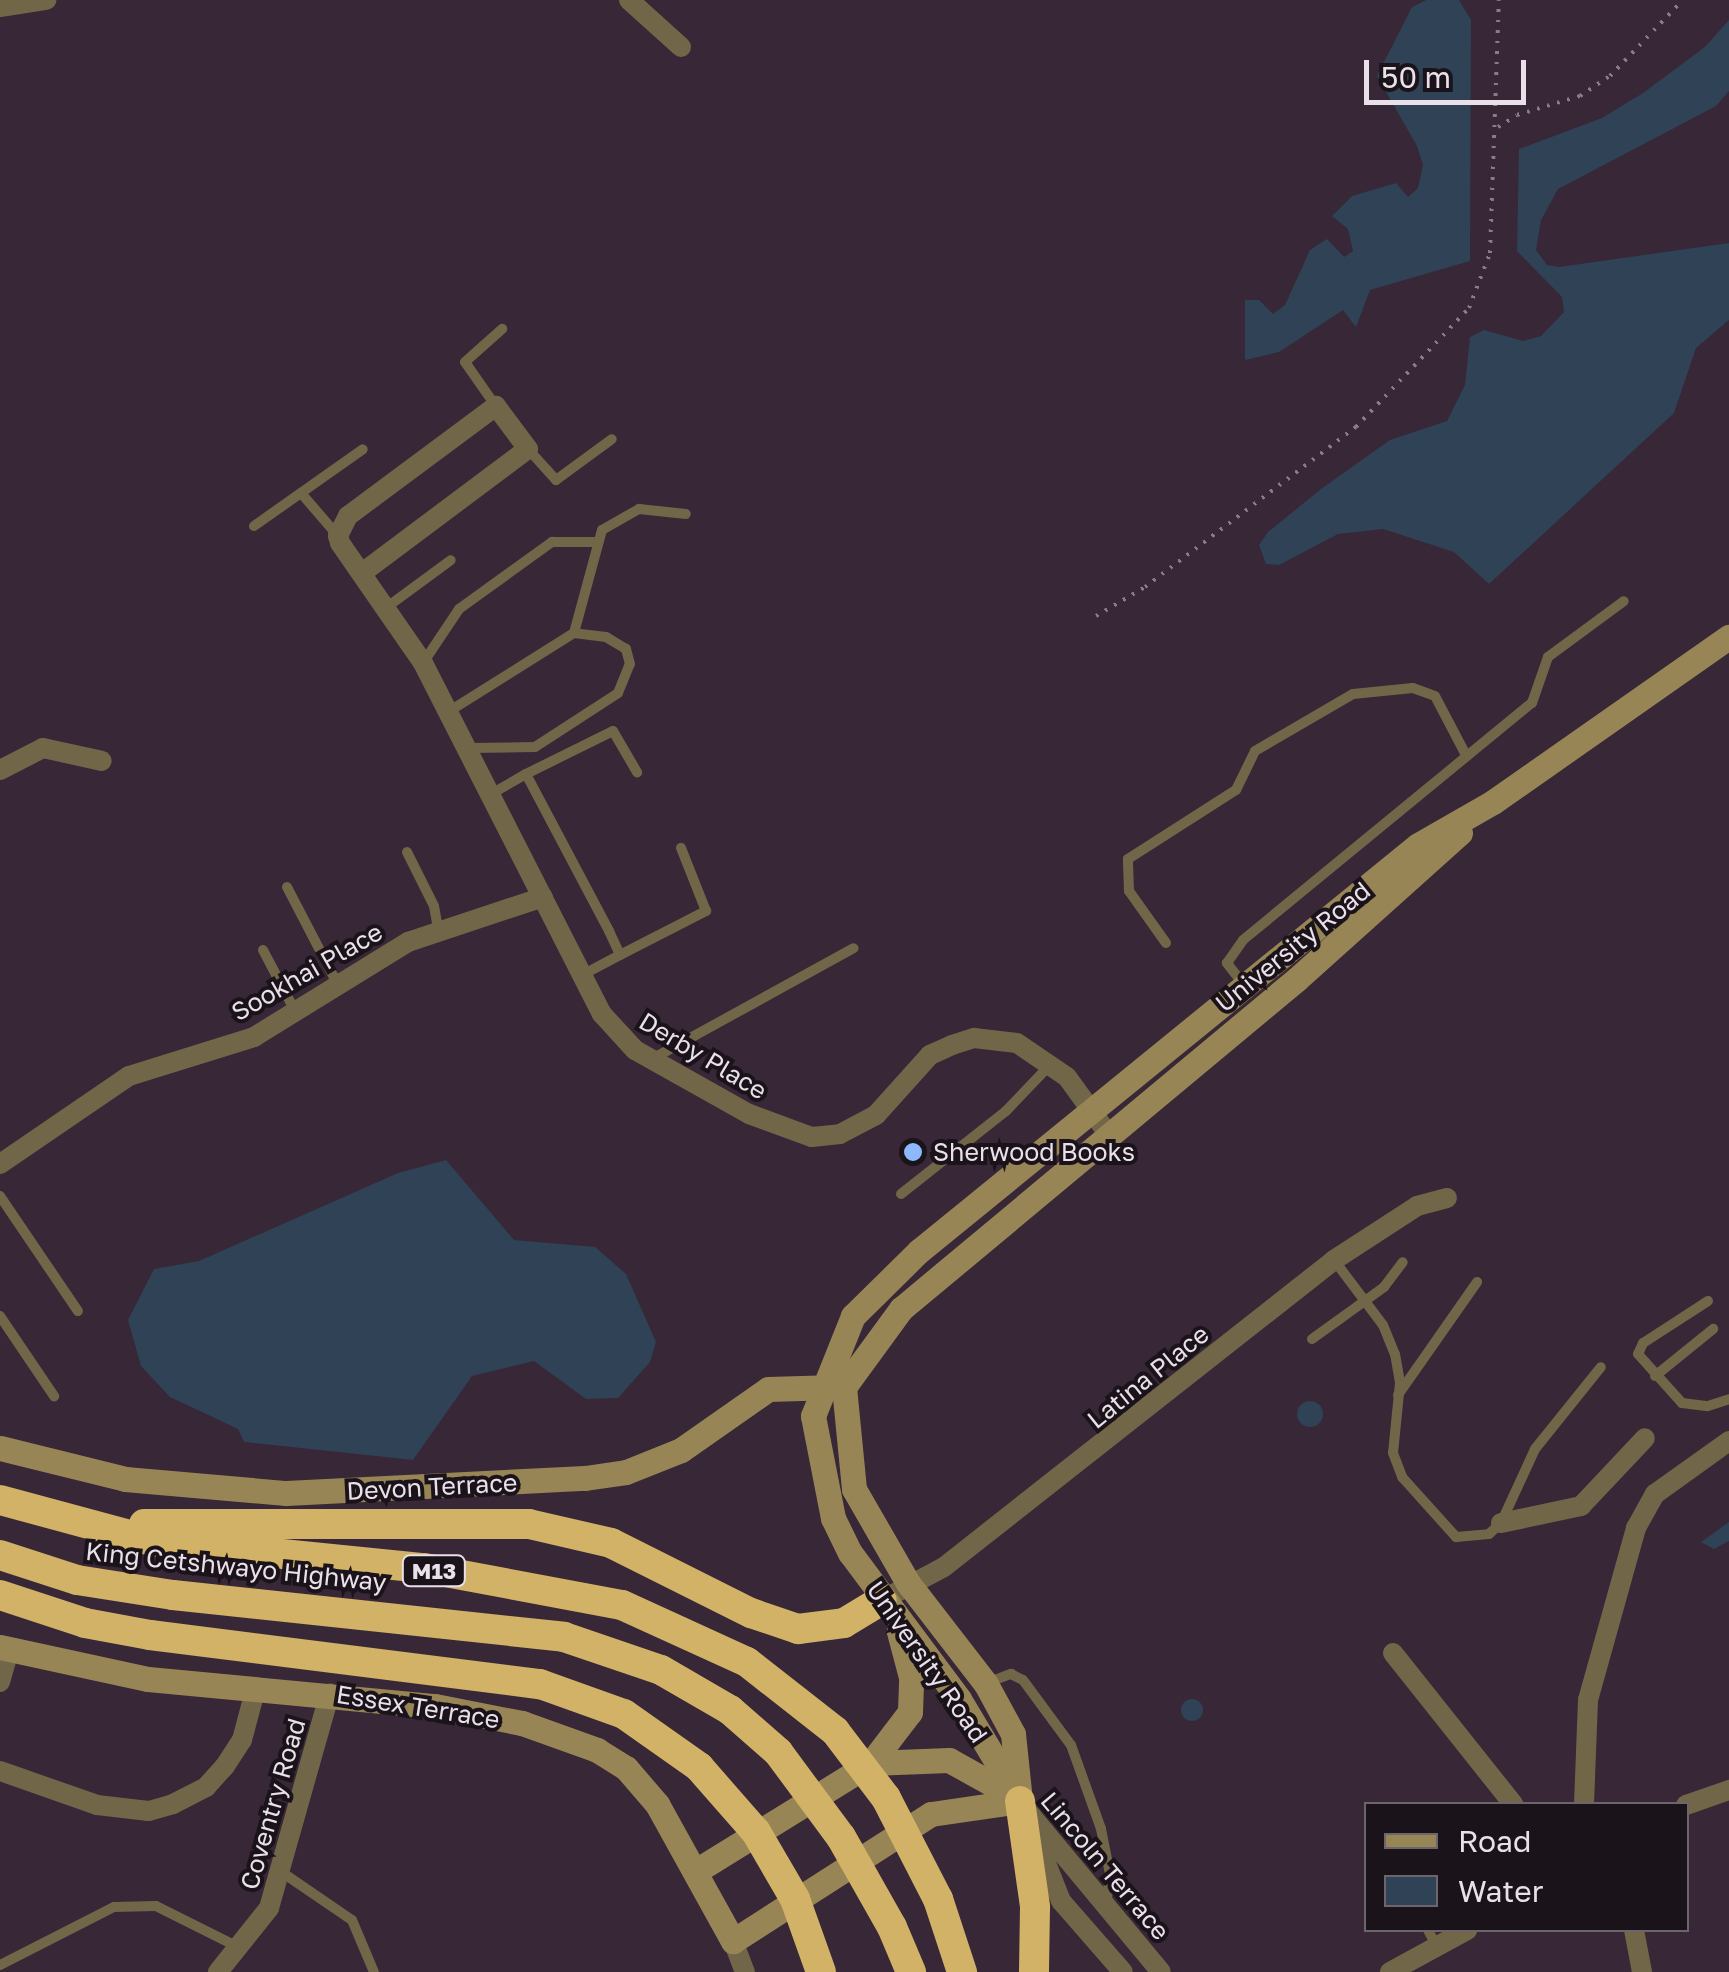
<!DOCTYPE html>
<html>
<head>
<meta charset="utf-8">
<style>
	body { margin:0 }
	#map { position:relative; width:1729px; height:1972px; overflow:hidden; background:#372737; font-family:"Golos Text",sans-serif }
	div>[style] { position:absolute }
	[style*='--x'] { left:calc(var(--x)*1px); top:calc(var(--y)*1px); width:calc(var(--w)*1px); rotate:calc(var(--a)*1deg) }
	.water>* { inset:0; background:#2f4256 }
	.round { border-radius:50% }
	.path>* { height:4px; margin-top:-2px; transform-origin:0; background:repeating-linear-gradient(90deg,#897c89 0 2.5px,transparent 0 10.5px) }
	.lane>* { height:10px; margin:-5px; padding:0 5px; transform-origin:5px; border-radius:5px; background:#726648 }
	.street>* { height:20px; margin:-10px; padding:0 10px; transform-origin:10px; border-radius:10px; background:#726648 }
	.secondary>* { height:25px; margin:-12.5px; padding:0 12.5px; transform-origin:12.5px; border-radius:12.5px; background:#988555 }
	.highway>* { height:30px; margin:-15px; padding:0 15px; transform-origin:15px; border-radius:15px; background:#d1b266 }
	.highway-bridge>* { height:30px; margin:-15px; padding:0 15px; transform-origin:15px; border-radius:15px; background:#d1b266 }
	.dots>* { width:28px; height:28px; translate:-50% -50%; box-sizing:border-box; border:5px solid #1a131a; border-radius:50% }
	span { translate:-50% -50%; white-space:nowrap; text-align:center; line-height:1.15; -webkit-text-stroke:8px #1a131a; paint-order:stroke }
	.shield-label span { padding:2px 8px; background:#1a131a; border:2px solid; border-radius:8px; -webkit-text-stroke-width:0 }
	.shield-label { font-size:22px; color:#eae0ea; font-weight:700 }
	.street-label { font-size:25px; color:#eae0ea }
	.poi-label { font-size:25px; color:#eae0ea }
	.left { translate:0 -50%; text-align:left }
	.legend { position:absolute; left:1364px; top:1802px; width:325px; height:130px; box-sizing:border-box; background:#1a131a; border:2px solid #6d656d; margin:0; padding:12px 18px; list-style:none; font-size:30px; color:#eae0ea }
	.legend li { display:flex; align-items:center; gap:20px; height:50px }
	.legend b { width:50px; border:2px solid #6d656d }
	.scale { position:absolute; left:1364px; top:60px; width:162px; height:45px; box-sizing:border-box; border:5px solid #eae0ea; border-top:0; padding-left:12px; font-size:30px; line-height:35px; white-space:nowrap; color:#eae0ea; -webkit-text-stroke:8px #1a131a; paint-order:stroke }
</style>
</head>
<body>
<div id="map">
	<div class="water">
		<i style="clip-path:polygon(1426px 0,1459px 0,1471px 20px,1470px 261px,1370px 290px,1356px 327px,1343px 310px,1279px 352px,1245px 360px,1245px 300px,1259px 300px,1273px 314px,1285px 305px,1310px 250px,1327px 239px,1344px 257px,1353px 251px,1348px 229px,1332px 216px,1352px 196px,1396px 183px,1408px 197px,1418px 188px,1423px 165px,1417px 146px,1377px 76px,1412px 7px)"></i>
		<i style="clip-path:polygon(1729px 20px,1729px 91px,1716px 106px,1558px 189px,1541px 220px,1536px 250px,1547px 265px,1559px 267px,1729px 243px,1729px 320px,1696px 348px,1674px 413px,1489px 584px,1454px 552px,1383px 529px,1338px 534px,1279px 565px,1266px 564px,1259px 545px,1268px 532px,1321px 489px,1390px 440px,1447px 421px,1465px 385px,1470px 337px,1484px 330px,1523px 341px,1541px 336px,1564px 312px,1562px 297px,1517px 251px,1519px 149px,1602px 118px,1643px 93px,1705px 47px)"></i>
		<i style="clip-path:polygon(446px 1160px,514px 1240px,595px 1247px,626px 1274px,656px 1342px,650px 1362px,618px 1398px,586px 1399px,534px 1361px,472px 1376px,413px 1460px,244px 1442px,238px 1429px,170px 1397px,141px 1366px,128px 1320px,154px 1269px,199px 1261px,398px 1173px)"></i>
		<i class="round" style="left:1297px;top:1401px;width:26px;height:26px"></i>
		<i style="clip-path:polygon(1729px 1522px,1729px 1541px,1714px 1549px,1701px 1542px)"></i>
		<i class="round" style="left:1181px;top:1699px;width:22px;height:22px"></i>
	</div>
	<div class="path">
		<i style="--x:1498;--y:127;--w:22;--a:-32"></i>
		<i style="--x:1517;--y:115;--w:66;--a:-16.8"></i>
		<i style="--x:1580;--y:96;--w:36;--a:-34"></i>
		<i style="--x:1610;--y:76;--w:105;--a:-46.2"></i>
		<i style="--x:1096;--y:616;--w:57;--a:-30.6"></i>
		<i style="--x:1145;--y:587;--w:265;--a:-37.2"></i>
		<i style="--x:1356;--y:427;--w:164;--a:-46.5"></i>
		<i style="--x:1469;--y:308;--w:59;--a:-69.1"></i>
		<i style="--x:1490;--y:253;--w:253;--a:-88"></i>
	</div>
	<div class="lane">
		<i style="--x:495;--y:405;--w:52;--a:-124.9"></i>
		<i style="--x:465;--y:362;--w:50;--a:-41.7"></i>
		<i style="--x:528;--y:449;--w:42;--a:47.9"></i>
		<i style="--x:556;--y:480;--w:69;--a:-36.2"></i>
		<i style="--x:301;--y:493;--w:57;--a:49.3"></i>
		<i style="--x:254;--y:526;--w:133;--a:-35.2"></i>
		<i style="--x:387;--y:607;--w:79;--a:-36.3"></i>
		<i style="--x:423;--y:663;--w:65;--a:-56.3"></i>
		<i style="--x:459;--y:609;--w:115;--a:-35.8"></i>
		<i style="--x:552;--y:542;--w:43;--a:0"></i>
		<i style="--x:448;--y:712;--w:149;--a:-32.1"></i>
		<i style="--x:574;--y:633;--w:107;--a:-74.8"></i>
		<i style="--x:602;--y:530;--w:43;--a:-29.6"></i>
		<i style="--x:639;--y:509;--w:47;--a:6.1"></i>
		<i style="--x:466;--y:748;--w:69;--a:-0.8"></i>
		<i style="--x:535;--y:747;--w:99;--a:-33"></i>
		<i style="--x:618;--y:693;--w:31;--a:-68"></i>
		<i style="--x:630;--y:664;--w:16;--a:-105"></i>
		<i style="--x:626;--y:649;--w:23;--a:-149"></i>
		<i style="--x:606;--y:637;--w:32;--a:-173"></i>
		<i style="--x:526;--y:774;--w:97;--a:-26.3"></i>
		<i style="--x:613;--y:731;--w:48;--a:59.7"></i>
		<i style="--x:491;--y:794;--w:40;--a:-29.7"></i>
		<i style="--x:526;--y:774;--w:178;--a:62.1"></i>
		<i style="--x:609;--y:931;--w:26;--a:65"></i>
		<i style="--x:620;--y:955;--w:43;--a:152.2"></i>
		<i style="--x:407;--y:852;--w:60;--a:63.4"></i>
		<i style="--x:434;--y:906;--w:23;--a:80"></i>
		<i style="--x:287;--y:887;--w:110;--a:62.5"></i>
		<i style="--x:1166;--y:943;--w:64;--a:-125.4"></i>
		<i style="--x:1129;--y:891;--w:32;--a:-92"></i>
		<i style="--x:1128;--y:859;--w:128;--a:-32.6"></i>
		<i style="--x:1236;--y:790;--w:43;--a:-64"></i>
		<i style="--x:1255;--y:751;--w:113;--a:-30.2"></i>
		<i style="--x:1353;--y:694;--w:60;--a:-5.7"></i>
		<i style="--x:1413;--y:688;--w:23;--a:20"></i>
		<i style="--x:1435;--y:696;--w:67;--a:62.3"></i>
		<i style="--x:263;--y:950;--w:69;--a:62.3"></i>
		<i style="--x:620;--y:955;--w:97;--a:-27.1"></i>
		<i style="--x:706;--y:911;--w:68;--a:-111.6"></i>
		<i style="--x:1244;--y:985;--w:28;--a:-128"></i>
		<i style="--x:1227;--y:963;--w:28;--a:-55"></i>
		<i style="--x:1243;--y:940;--w:374;--a:-39.4"></i>
		<i style="--x:1532;--y:703;--w:49;--a:-70.8"></i>
		<i style="--x:1548;--y:657;--w:94;--a:-36.4"></i>
		<i style="--x:652;--y:1059;--w:230;--a:-28.8"></i>
		<i style="--x:901;--y:1194;--w:134;--a:-38.3"></i>
		<i style="--x:1006;--y:1111;--w:64;--a:-46.3"></i>
		<i style="--x:0;--y:1196;--w:139;--a:55.9"></i>
		<i style="--x:1334;--y:1260;--w:81;--a:53"></i>
		<i style="--x:1383;--y:1325;--w:31;--a:68"></i>
		<i style="--x:1395;--y:1354;--w:29;--a:80"></i>
		<i style="--x:1400;--y:1383;--w:70;--a:95.7"></i>
		<i style="--x:1393;--y:1453;--w:26;--a:69"></i>
		<i style="--x:1402;--y:1477;--w:81;--a:48"></i>
		<i style="--x:1456;--y:1537;--w:33;--a:-5"></i>
		<i style="--x:1489;--y:1534;--w:16;--a:-43"></i>
		<i style="--x:1501;--y:1523;--w:81;--a:-65.3"></i>
		<i style="--x:1535;--y:1449;--w:105;--a:-51.2"></i>
		<i style="--x:1708;--y:1301;--w:77;--a:147.1"></i>
		<i style="--x:1643;--y:1343;--w:12;--a:114"></i>
		<i style="--x:1638;--y:1354;--w:66;--a:48.1"></i>
		<i style="--x:1682;--y:1403;--w:26;--a:7"></i>
		<i style="--x:1708;--y:1406;--w:22;--a:-18"></i>
		<i style="--x:0;--y:1316;--w:97;--a:56"></i>
		<i style="--x:1312;--y:1339;--w:89;--a:-35.8"></i>
		<i style="--x:1384;--y:1287;--w:31;--a:-53"></i>
		<i style="--x:1655;--y:1376;--w:75;--a:-39"></i>
		<i style="--x:1398;--y:1395;--w:138;--a:-55"></i>
		<i style="--x:987;--y:1683;--w:26;--a:-21"></i>
		<i style="--x:1011;--y:1674;--w:13;--a:27"></i>
		<i style="--x:1023;--y:1680;--w:81;--a:53.6"></i>
		<i style="--x:1071;--y:1745;--w:89;--a:70.3"></i>
		<i style="--x:1101;--y:1829;--w:46;--a:78.7"></i>
		<i style="--x:1110;--y:1874;--w:32;--a:97"></i>
		<i style="--x:283;--y:1873;--w:83;--a:34.3"></i>
		<i style="--x:352;--y:1920;--w:56;--a:67.1"></i>
		<i style="--x:1428;--y:1930;--w:19;--a:62"></i>
		<i style="--x:0;--y:1965;--w:128;--a:-27"></i>
		<i style="--x:114;--y:1907;--w:42;--a:-1.4"></i>
		<i style="--x:156;--y:1906;--w:94;--a:26.6"></i>
	</div>
	<div class="street">
		<i style="--x:629;--y:0;--w:70;--a:42.1"></i>
		<i style="--x:0;--y:7;--w:47;--a:-8.7"></i>
		<i style="--x:362;--y:573;--w:207;--a:-36.8"></i>
		<i style="--x:528;--y:449;--w:54;--a:-126.7"></i>
		<i style="--x:496;--y:406;--w:184;--a:143.4"></i>
		<i style="--x:348;--y:516;--w:22;--a:117"></i>
		<i style="--x:338;--y:536;--w:7;--a:74"></i>
		<i style="--x:340;--y:543;--w:146;--a:55.3"></i>
		<i style="--x:423;--y:663;--w:394;--a:63"></i>
		<i style="--x:602;--y:1014;--w:49;--a:47.5"></i>
		<i style="--x:635;--y:1050;--w:131;--a:29.3"></i>
		<i style="--x:749;--y:1114;--w:67;--a:20.1"></i>
		<i style="--x:812;--y:1137;--w:28;--a:-6"></i>
		<i style="--x:840;--y:1134;--w:41;--a:-27.8"></i>
		<i style="--x:876;--y:1115;--w:81;--a:-48"></i>
		<i style="--x:930;--y:1055;--w:24;--a:-24"></i>
		<i style="--x:952;--y:1045;--w:23;--a:-18"></i>
		<i style="--x:974;--y:1038;--w:43;--a:6.6"></i>
		<i style="--x:1017;--y:1043;--w:60;--a:34.2"></i>
		<i style="--x:1067;--y:1077;--w:72;--a:54.1"></i>
		<i style="--x:0;--y:770;--w:48;--a:-27.1"></i>
		<i style="--x:43;--y:748;--w:60;--a:12.4"></i>
		<i style="--x:0;--y:1164;--w:156;--a:-34.3"></i>
		<i style="--x:129;--y:1076;--w:131;--a:-17.3"></i>
		<i style="--x:254;--y:1037;--w:181;--a:-31.7"></i>
		<i style="--x:408;--y:942;--w:142;--a:-18.4"></i>
		<i style="--x:1501;--y:1523;--w:82;--a:-12"></i>
		<i style="--x:1581;--y:1506;--w:93;--a:-46.7"></i>
		<i style="--x:882;--y:1600;--w:70;--a:-28"></i>
		<i style="--x:944;--y:1567;--w:496;--a:-38.2"></i>
		<i style="--x:1334;--y:1260;--w:99;--a:-33"></i>
		<i style="--x:1417;--y:1206;--w:31;--a:-15"></i>
		<i style="--x:1393;--y:1653;--w:193;--a:51.5"></i>
		<i style="--x:0;--y:1682;--w:32;--a:-74"></i>
		<i style="--x:0;--y:1771;--w:103;--a:19.3"></i>
		<i style="--x:97;--y:1805;--w:52;--a:6.6"></i>
		<i style="--x:149;--y:1811;--w:25;--a:-16"></i>
		<i style="--x:173;--y:1804;--w:37;--a:-27"></i>
		<i style="--x:206;--y:1787;--w:28;--a:-48"></i>
		<i style="--x:225;--y:1766;--w:31;--a:-57"></i>
		<i style="--x:242;--y:1740;--w:55;--a:-75.2"></i>
		<i style="--x:1584;--y:1804;--w:104;--a:-87.8"></i>
		<i style="--x:1588;--y:1700;--w:179;--a:-74.4"></i>
		<i style="--x:1636;--y:1528;--w:39;--a:-61"></i>
		<i style="--x:1655;--y:1494;--w:91;--a:-35.6"></i>
		<i style="--x:1686;--y:1805;--w:46;--a:-19.2"></i>
		<i style="--x:1024;--y:1807;--w:214;--a:50.3"></i>
		<i style="--x:1035;--y:1835;--w:71;--a:68.5"></i>
		<i style="--x:1061;--y:1901;--w:94;--a:48.9"></i>
		<i style="--x:1634;--y:1930;--w:43;--a:79.2"></i>
		<i style="--x:733;--y:1941;--w:33;--a:69"></i>
		<i style="--x:218;--y:1972;--w:82;--a:-51.4"></i>
		<i style="--x:269;--y:1908;--w:223;--a:-74.2"></i>
		<i style="--x:1390;--y:1972;--w:88;--a:-28.6"></i>
	</div>
	<div class="secondary">
		<i style="--x:0;--y:1448;--w:129;--a:13.9"></i>
		<i style="--x:125;--y:1479;--w:162;--a:5"></i>
		<i style="--x:286;--y:1493;--w:299;--a:-2.9"></i>
		<i style="--x:585;--y:1478;--w:41;--a:-8.3"></i>
		<i style="--x:626;--y:1472;--w:59;--a:-21.8"></i>
		<i style="--x:681;--y:1450;--w:106;--a:-35"></i>
		<i style="--x:768;--y:1389;--w:67;--a:-1.7"></i>
		<i style="--x:0;--y:1647;--w:151;--a:12.2"></i>
		<i style="--x:148;--y:1679;--w:288;--a:5.4"></i>
		<i style="--x:435;--y:1706;--w:89;--a:11.1"></i>
		<i style="--x:522;--y:1723;--w:80;--a:19.8"></i>
		<i style="--x:597;--y:1750;--w:34;--a:32"></i>
		<i style="--x:626;--y:1768;--w:48;--a:49.3"></i>
		<i style="--x:657;--y:1804;--w:157;--a:61"></i>
		<i style="--x:733;--y:1941;--w:235;--a:-32.7"></i>
		<i style="--x:931;--y:1814;--w:90;--a:-8.3"></i>
		<i style="--x:871;--y:1763;--w:78;--a:-2.2"></i>
		<i style="--x:949;--y:1760;--w:72;--a:29.1"></i>
		<i style="--x:1019;--y:1791;--w:57;--a:-96"></i>
		<i style="--x:1013;--y:1734;--w:57;--a:-118.4"></i>
		<i style="--x:986;--y:1684;--w:128;--a:-127.7"></i>
		<i style="--x:908;--y:1583;--w:108;--a:-119.9"></i>
		<i style="--x:854;--y:1489;--w:102;--a:-95.6"></i>
		<i style="--x:844;--y:1387;--w:97;--a:-53.8"></i>
		<i style="--x:901;--y:1309;--w:515;--a:-39.81"></i>
		<i style="--x:1297;--y:979;--w:219;--a:-41.9"></i>
		<i style="--x:1020;--y:1801;--w:119;--a:-120.9"></i>
		<i style="--x:959;--y:1699;--w:182;--a:-126.7"></i>
		<i style="--x:850;--y:1553;--w:39;--a:-116"></i>
		<i style="--x:833;--y:1518;--w:104;--a:-101.1"></i>
		<i style="--x:813;--y:1416;--w:108;--a:-68.2"></i>
		<i style="--x:853;--y:1316;--w:93;--a:-44.6"></i>
		<i style="--x:919;--y:1251;--w:643;--a:-39.13"></i>
		<i style="--x:1418;--y:845;--w:86;--a:-29.8"></i>
		<i style="--x:1493;--y:802;--w:288;--a:-35"></i>
		<i style="--x:696;--y:1871;--w:206;--a:-31.7"></i>
		<i style="--x:871;--y:1763;--w:64;--a:-52.6"></i>
		<i style="--x:910;--y:1712;--w:35;--a:-88"></i>
		<i style="--x:911;--y:1677;--w:47;--a:-104.9"></i>
	</div>
	<div class="highway">
		<i style="--x:0;--y:1500;--w:157;--a:15.1"></i>
		<i style="--x:152;--y:1541;--w:273;--a:5.7"></i>
		<i style="--x:424;--y:1568;--w:201;--a:10.6"></i>
		<i style="--x:622;--y:1605;--w:137;--a:24.5"></i>
		<i style="--x:747;--y:1662;--w:112;--a:38.1"></i>
		<i style="--x:144;--y:1524;--w:385;--a:0"></i>
		<i style="--x:529;--y:1524;--w:84;--a:13"></i>
		<i style="--x:611;--y:1543;--w:157;--a:26.6"></i>
		<i style="--x:751;--y:1613;--w:50;--a:18.8"></i>
		<i style="--x:798;--y:1629;--w:46;--a:-7.4"></i>
		<i style="--x:844;--y:1623;--w:44;--a:-31.2"></i>
		<i style="--x:0;--y:1555;--w:81;--a:18"></i>
		<i style="--x:77;--y:1580;--w:97;--a:8.9"></i>
		<i style="--x:173;--y:1595;--w:393;--a:6.1"></i>
		<i style="--x:564;--y:1637;--w:102;--a:18.8"></i>
		<i style="--x:661;--y:1670;--w:80;--a:30.1"></i>
		<i style="--x:730;--y:1710;--w:64;--a:41.2"></i>
		<i style="--x:0;--y:1595;--w:89;--a:18.2"></i>
		<i style="--x:85;--y:1623;--w:66;--a:10.5"></i>
		<i style="--x:150;--y:1635;--w:393;--a:7.2"></i>
		<i style="--x:540;--y:1684;--w:89;--a:19.7"></i>
		<i style="--x:624;--y:1714;--w:92;--a:35.2"></i>
		<i style="--x:699;--y:1767;--w:86;--a:48.8"></i>
		<i style="--x:756;--y:1832;--w:78;--a:59.8"></i>
		<i style="--x:795;--y:1899;--w:77;--a:70.4"></i>
		<i style="--x:1020;--y:1801;--w:107;--a:81.9"></i>
		<i style="--x:1035;--y:1907;--w:65;--a:90.9"></i>
		<i style="--x:938;--y:1899;--w:77;--a:71.8"></i>
		<i style="--x:892;--y:1927;--w:49;--a:67.1"></i>
	</div>
	<div class="highway-bridge">
		<i style="--x:835;--y:1731;--w:84;--a:52.7"></i>
		<i style="--x:886;--y:1798;--w:114;--a:62.8"></i>
		<i style="--x:778;--y:1752;--w:106;--a:53.5"></i>
		<i style="--x:841;--y:1837;--w:103;--a:60.5"></i>
	</div>
	<div class="dots">
		<i style="left:913px;top:1152px;background:#8db9fc"></i>
	</div>
	<div class="shield-label">
		<span style="left:434px;top:1571px">M13</span>
	</div>
	<div class="street-label">
		<span style="left:1293px;top:947px;rotate:-39deg">University Road</span>
		<span style="left:307px;top:972px;rotate:-30deg">Sookhai Place</span>
		<span style="left:703px;top:1056px;rotate:31deg">Derby Place</span>
		<span style="left:1148px;top:1377px;rotate:-39deg">Latina Place</span>
		<span style="left:432px;top:1487px;rotate:-3deg">Devon Terrace</span>
		<span style="left:236px;top:1567px;rotate:6deg">King Cetshwayo Highway</span>
		<span style="left:927px;top:1662px;rotate:55deg">University Road</span>
		<span style="left:418px;top:1707px;rotate:9deg">Essex Terrace</span>
		<span style="left:273px;top:1804px;rotate:-74deg">Coventry Road</span>
		<span style="left:1105px;top:1866px;rotate:50deg">Lincoln Terrace</span>
	</div>
	<div class="poi-label">
		<span class="left" style="left:933px;top:1152px">Sherwood Books</span>
	</div>
	<ul class="legend">
	<li><b style="height:12px;background:#988555"></b>Road</li>
	<li><b style="height:28px;background:#2f4256"></b>Water</li>
	</ul>
	<div class="scale">50 m</div>
</div>
</body>
</html>
